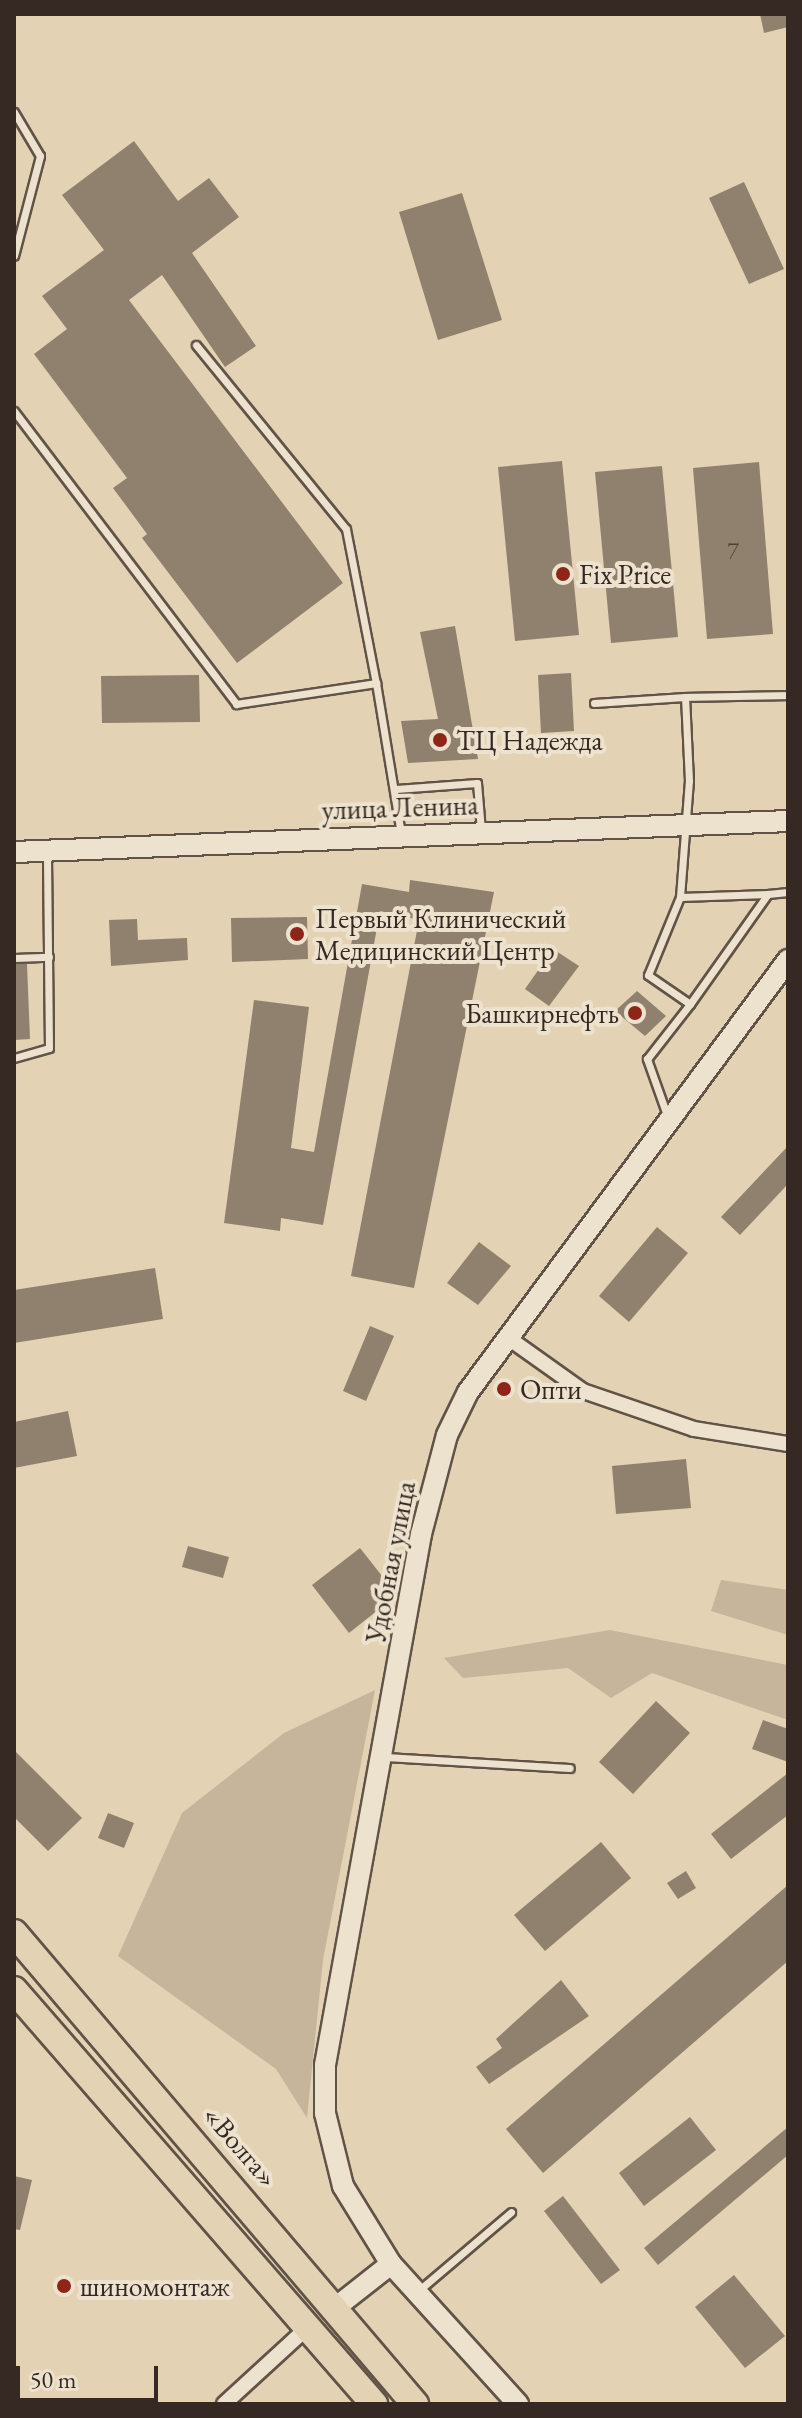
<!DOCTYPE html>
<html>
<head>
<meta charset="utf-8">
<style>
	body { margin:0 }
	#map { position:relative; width:802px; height:2418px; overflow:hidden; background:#e3d2b3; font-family:"EB Garamond",serif }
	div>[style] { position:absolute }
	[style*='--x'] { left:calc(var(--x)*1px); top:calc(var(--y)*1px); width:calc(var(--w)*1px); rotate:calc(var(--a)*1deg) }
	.green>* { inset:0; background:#c6b59b }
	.building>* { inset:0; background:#90816e }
	.roads { filter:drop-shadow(2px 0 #615347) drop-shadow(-2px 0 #615347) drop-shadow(0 2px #615347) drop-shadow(0 -2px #615347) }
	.lane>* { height:7px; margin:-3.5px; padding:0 3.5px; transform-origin:3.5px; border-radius:3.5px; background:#ede2ce }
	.street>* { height:14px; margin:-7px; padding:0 7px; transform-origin:7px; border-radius:7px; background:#ede2ce }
	.secondary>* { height:20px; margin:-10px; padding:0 10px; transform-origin:10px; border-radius:10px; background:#ede2ce }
	.highway>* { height:26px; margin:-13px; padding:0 13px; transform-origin:13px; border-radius:13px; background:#e3d2b3 }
	.dots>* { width:22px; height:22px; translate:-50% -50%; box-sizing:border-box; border:4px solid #ede2ce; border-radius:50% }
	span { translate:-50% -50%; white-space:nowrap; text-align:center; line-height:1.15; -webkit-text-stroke:8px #ede2ce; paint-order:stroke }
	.number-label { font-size:24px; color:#4c3f36 }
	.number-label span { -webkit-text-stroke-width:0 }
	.poi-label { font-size:28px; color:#362923 }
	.left { translate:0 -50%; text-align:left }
	.right { translate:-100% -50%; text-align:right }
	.street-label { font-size:28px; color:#362923 }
	.frame { position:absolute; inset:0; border:16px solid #362923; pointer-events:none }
	.scale { position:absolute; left:16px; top:2366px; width:142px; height:36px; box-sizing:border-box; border:4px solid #362923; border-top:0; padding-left:10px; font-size:24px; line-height:28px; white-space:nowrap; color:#362923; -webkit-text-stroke:6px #ede2ce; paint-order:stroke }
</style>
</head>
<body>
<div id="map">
	<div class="green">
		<i style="clip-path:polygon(721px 1580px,788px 1590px,788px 1635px,711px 1611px)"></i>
		<i style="clip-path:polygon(610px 1630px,788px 1665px,788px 1720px,652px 1673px,611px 1698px,568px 1668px,463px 1678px,444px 1658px)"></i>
		<i style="clip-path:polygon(375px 1690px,323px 1960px,307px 2118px,276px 2069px,118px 1956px,182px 1813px,284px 1733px)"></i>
	</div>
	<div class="building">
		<i style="clip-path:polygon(760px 14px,788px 14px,788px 27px,764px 33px)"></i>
		<i style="clip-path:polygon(134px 141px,178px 201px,209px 178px,239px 217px,192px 253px,256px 346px,225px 367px,162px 275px,129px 300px,343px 583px,237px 663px,142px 538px,147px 534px,113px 488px,127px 478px,34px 354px,67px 329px,42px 296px,104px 250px,62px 195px)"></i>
		<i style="clip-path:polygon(744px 182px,784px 269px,749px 284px,709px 198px)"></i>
		<i style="clip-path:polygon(462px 193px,502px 320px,438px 340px,399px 212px)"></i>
		<i style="clip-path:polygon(562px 461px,579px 635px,515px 641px,498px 467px)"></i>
		<i style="clip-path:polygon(759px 462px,773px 634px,707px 639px,693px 468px)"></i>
		<i style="clip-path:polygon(662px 466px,678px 637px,611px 643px,595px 472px)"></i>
		<i style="clip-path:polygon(455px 626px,478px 759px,408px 763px,401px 721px,438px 719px,420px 632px)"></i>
		<i style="clip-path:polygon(571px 673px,574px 731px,541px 733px,538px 675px)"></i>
		<i style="clip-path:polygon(199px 675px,200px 722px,102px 723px,101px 676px)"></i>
		<i style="clip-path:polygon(410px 880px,494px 892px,414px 1288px,351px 1276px,419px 920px,380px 911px,323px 1225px,281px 1218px,280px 1231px,224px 1223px,254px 1000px,309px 1007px,291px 1148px,314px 1152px,362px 884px,409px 892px)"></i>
		<i style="clip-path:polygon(307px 917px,308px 959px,232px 962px,231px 918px)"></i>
		<i style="clip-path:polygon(137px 919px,138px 940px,187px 938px,188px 960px,111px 966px,109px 920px)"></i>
		<i style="clip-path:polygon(553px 949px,579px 966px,549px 1006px,525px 989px)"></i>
		<i style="clip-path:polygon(14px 964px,27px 964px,30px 1039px,14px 1040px)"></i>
		<i style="clip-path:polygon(637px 991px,666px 1016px,645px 1036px,615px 1011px)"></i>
		<i style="clip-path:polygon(788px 1146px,788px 1184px,740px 1235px,721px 1217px)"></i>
		<i style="clip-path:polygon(657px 1227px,688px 1253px,629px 1322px,599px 1296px)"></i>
		<i style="clip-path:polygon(479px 1242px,511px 1266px,478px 1305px,447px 1283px)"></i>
		<i style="clip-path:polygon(155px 1268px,163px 1319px,14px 1343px,14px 1290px)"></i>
		<i style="clip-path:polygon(370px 1326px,394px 1336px,366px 1401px,343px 1391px)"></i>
		<i style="clip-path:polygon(68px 1411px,77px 1456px,14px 1468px,14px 1422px)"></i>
		<i style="clip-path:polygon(686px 1459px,691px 1508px,616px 1514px,612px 1466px)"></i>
		<i style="clip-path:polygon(188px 1546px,229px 1557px,223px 1578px,182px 1567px)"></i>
		<i style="clip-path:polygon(360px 1548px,397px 1595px,349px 1633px,312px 1585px)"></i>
		<i style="clip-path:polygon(656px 1701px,690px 1733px,633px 1794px,599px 1762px)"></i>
		<i style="clip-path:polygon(763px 1720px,788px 1729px,788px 1762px,752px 1749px)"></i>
		<i style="clip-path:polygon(14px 1750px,82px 1818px,48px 1851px,14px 1817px)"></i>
		<i style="clip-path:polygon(788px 1773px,788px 1815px,731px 1859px,711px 1834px)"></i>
		<i style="clip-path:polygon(108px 1813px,134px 1823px,124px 1848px,98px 1838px)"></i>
		<i style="clip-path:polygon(601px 1842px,631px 1878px,545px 1951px,514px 1915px)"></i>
		<i style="clip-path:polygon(686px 1871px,696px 1888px,678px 1899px,667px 1883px)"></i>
		<i style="clip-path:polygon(788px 1885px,788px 1961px,543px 2173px,506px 2129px)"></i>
		<i style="clip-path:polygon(561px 1980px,589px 2016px,489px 2084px,476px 2067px,502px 2048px,496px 2039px)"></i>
		<i style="clip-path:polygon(690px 2117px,716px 2150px,644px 2206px,619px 2173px)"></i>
		<i style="clip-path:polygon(788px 2127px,788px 2155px,658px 2265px,644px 2248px)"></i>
		<i style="clip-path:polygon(14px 2176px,32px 2180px,20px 2230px,14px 2229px)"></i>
		<i style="clip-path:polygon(563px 2196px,620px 2270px,601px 2284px,544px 2211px)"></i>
		<i style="clip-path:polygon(734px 2275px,785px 2336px,745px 2368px,695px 2307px)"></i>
	</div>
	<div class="roads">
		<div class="lane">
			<i style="--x:14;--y:112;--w:51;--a:59.4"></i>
			<i style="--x:40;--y:156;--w:103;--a:104.6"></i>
			<i style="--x:196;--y:345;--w:237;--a:50.8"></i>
			<i style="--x:346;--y:529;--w:157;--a:79"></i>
			<i style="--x:14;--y:411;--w:368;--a:52.8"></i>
			<i style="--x:236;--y:704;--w:142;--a:-8.5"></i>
			<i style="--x:376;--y:683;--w:153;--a:80.6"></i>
			<i style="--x:594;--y:703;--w:91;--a:-3.8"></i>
			<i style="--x:396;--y:789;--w:81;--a:-4.2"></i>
			<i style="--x:477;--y:783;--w:48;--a:85.2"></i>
			<i style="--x:680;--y:897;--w:88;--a:-2"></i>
			<i style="--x:14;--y:958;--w:35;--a:-2"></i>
			<i style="--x:690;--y:1004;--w:135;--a:-54.7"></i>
			<i style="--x:768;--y:894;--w:20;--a:-6"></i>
			<i style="--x:14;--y:1058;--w:36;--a:-16"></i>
			<i style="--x:49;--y:1048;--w:195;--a:-90.6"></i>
			<i style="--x:668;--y:1118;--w:63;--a:-109.6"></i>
			<i style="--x:647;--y:1059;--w:70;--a:-52"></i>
			<i style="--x:690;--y:1004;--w:51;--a:-145.4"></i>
			<i style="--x:648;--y:975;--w:84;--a:-67.7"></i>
			<i style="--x:680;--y:897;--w:116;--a:-85.6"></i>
			<i style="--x:689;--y:781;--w:84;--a:-92.7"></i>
			<i style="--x:685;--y:697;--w:103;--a:-1.1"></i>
			<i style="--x:385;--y:1757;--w:185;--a:3.4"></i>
			<i style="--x:418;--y:2291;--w:122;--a:-40.3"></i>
		</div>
		<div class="street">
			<i style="--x:507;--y:1337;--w:93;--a:35.4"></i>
			<i style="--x:583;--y:1391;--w:117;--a:18.9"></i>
			<i style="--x:694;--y:1429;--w:95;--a:9.1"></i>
			<i style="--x:224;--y:2404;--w:114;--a:-42.5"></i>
		</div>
		<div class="secondary">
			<i style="--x:14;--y:852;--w:775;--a:-2.29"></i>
			<i style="--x:335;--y:2308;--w:71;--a:-38.2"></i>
			<i style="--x:518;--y:2404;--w:189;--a:-132.2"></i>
			<i style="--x:391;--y:2264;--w:92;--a:-121.6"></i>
			<i style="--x:343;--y:2186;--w:75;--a:-103.9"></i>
			<i style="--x:325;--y:2113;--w:48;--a:-90"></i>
			<i style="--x:325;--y:2065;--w:540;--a:-79.75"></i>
			<i style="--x:421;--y:1534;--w:102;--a:-75.3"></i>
			<i style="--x:447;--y:1435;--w:48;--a:-64"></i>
			<i style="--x:468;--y:1392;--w:538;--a:-53.47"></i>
		</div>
		<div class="highway">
			<i style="--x:14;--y:1933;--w:619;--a:49.59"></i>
			<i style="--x:14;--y:1990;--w:549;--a:48.99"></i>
		</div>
	</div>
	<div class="dots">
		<i style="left:563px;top:574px;background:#8f2418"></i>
		<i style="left:440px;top:740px;background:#8f2418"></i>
		<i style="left:297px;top:934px;background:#8f2418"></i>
		<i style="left:635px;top:1013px;background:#8f2418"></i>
		<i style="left:504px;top:1389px;background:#8f2418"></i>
		<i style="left:64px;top:2286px;background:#8f2418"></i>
	</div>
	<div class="number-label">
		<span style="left:733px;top:551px">7</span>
	</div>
	<div class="poi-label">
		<span class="left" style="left:579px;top:574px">Fix Price</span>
		<span class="left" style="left:456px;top:740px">ТЦ Надежда</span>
		<span class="left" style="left:315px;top:934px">Первый Клинический<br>Медицинский Центр</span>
		<span class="right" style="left:619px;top:1013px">Башкирнефть</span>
		<span class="left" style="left:520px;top:1389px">Опти</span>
		<span class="left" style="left:80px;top:2286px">шиномонтаж</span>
	</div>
	<div class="street-label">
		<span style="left:400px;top:807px;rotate:-2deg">улица Ленина</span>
		<span style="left:390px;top:1562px;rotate:-79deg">Удобная улица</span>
		<span style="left:241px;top:2146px;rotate:49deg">«Волга»</span>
	</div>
	<div class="frame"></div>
	<div class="scale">50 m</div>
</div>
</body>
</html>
